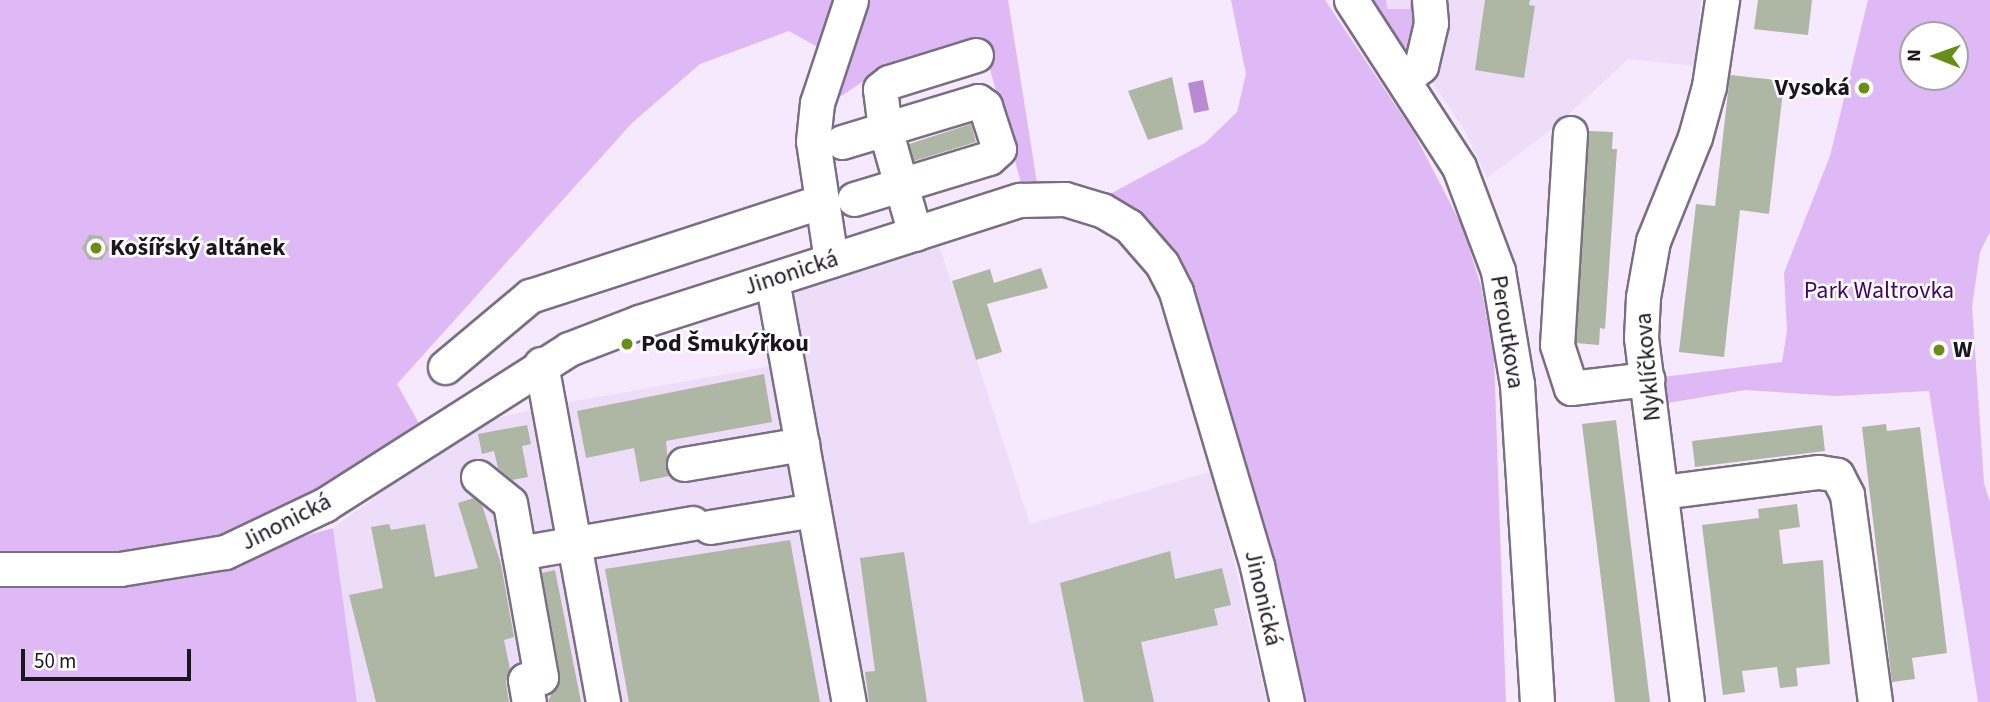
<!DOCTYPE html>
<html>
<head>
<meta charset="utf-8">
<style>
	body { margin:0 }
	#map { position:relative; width:1990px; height:702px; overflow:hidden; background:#f6e9fe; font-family:"Source Sans 3",sans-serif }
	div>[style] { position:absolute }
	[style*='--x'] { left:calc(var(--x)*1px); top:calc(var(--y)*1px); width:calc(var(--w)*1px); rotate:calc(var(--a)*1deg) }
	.built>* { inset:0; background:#edddf8 }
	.green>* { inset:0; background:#dfb9f5 }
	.water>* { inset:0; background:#b88ad3 }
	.building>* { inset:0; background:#aeb7a3 }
	.roads { filter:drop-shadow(2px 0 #796f80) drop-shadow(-2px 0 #796f80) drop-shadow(0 2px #796f80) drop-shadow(0 -2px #796f80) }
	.minor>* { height:33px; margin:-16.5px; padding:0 16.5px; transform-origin:16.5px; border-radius:16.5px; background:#fff }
	.dots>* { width:19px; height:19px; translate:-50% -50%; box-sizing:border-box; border:4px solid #fff; border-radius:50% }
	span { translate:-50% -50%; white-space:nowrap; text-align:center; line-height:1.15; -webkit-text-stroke:5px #fff; paint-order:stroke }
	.poi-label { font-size:24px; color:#1a161d; font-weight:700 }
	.right { translate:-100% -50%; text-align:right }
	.left { translate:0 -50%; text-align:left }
	.street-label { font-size:24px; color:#1a161d }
	.park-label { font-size:24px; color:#470561 }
	.north { position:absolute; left:1899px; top:21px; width:70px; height:70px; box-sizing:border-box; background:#fff; border:2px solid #a3a2a5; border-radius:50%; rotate:271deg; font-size:19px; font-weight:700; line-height:28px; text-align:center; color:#1a161d }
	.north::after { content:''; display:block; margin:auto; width:24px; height:32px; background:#698e17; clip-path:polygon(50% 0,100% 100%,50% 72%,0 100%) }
	.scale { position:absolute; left:21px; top:649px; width:170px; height:32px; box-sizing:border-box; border:4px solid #1a161d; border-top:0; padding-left:9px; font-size:21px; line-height:24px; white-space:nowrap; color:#1a161d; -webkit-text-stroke:5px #fff; paint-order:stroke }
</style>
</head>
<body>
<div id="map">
	<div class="built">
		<i style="clip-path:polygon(1376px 0,1701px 0,1695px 66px,1628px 59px,1556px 126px,1487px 178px,1464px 129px)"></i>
		<i style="clip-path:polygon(939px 245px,1030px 524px,1213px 471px,1267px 702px,357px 702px,333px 528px,477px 423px,548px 406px,787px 363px,775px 295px)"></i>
	</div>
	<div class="green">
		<i style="clip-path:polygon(evenodd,0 0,846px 0,821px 49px,789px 31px,700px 64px,632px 123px,397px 384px,421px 427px,367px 464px,226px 536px,140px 552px,0 559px,0 0,89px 236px,102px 236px,109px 249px,102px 260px,89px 260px,89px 236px)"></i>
		<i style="clip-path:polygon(863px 0,1008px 0,1037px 183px,1021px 183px,981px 36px,871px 76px,828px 105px)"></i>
		<i style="clip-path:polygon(1231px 0,1325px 0,1414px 133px,1463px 228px,1481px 286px,1494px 358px,1506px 702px,1300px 702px,1223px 388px,1177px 256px,1150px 221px,1110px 194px,1205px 143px,1237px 112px,1246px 74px)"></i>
		<i style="clip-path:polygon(1369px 0,1386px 0,1387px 9px,1410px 9px,1410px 0,1419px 0,1409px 48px,1401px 46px)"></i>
		<i style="clip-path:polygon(evenodd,1868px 0,1990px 0,1990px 232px,1980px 252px,1972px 306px,1984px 483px,1990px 502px,1990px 702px,1978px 702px,1929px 391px,1837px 396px,1745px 390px,1650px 406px,1647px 379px,1782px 362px,1787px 331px,1784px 273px,1830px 156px,1868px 0,1913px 35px,1955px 35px,1955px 77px,1913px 77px,1913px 35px)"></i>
		<i style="clip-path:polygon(333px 528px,357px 702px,0 702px,0 582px,191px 569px)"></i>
	</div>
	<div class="water">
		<i style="clip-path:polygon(1203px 80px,1209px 110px,1194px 113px,1188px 83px)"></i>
	</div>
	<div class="building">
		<i style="clip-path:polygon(1485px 0,1530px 0,1529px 5px,1535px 6px,1524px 78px,1475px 70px)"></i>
		<i style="clip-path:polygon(1758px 0,1812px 0,1808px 35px,1754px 29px)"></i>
		<i style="clip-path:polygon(1730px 75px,1784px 81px,1769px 214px,1740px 210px,1724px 357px,1679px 352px,1696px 204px,1715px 206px)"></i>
		<i style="clip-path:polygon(1172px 77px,1183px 129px,1148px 140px,1128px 91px)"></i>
		<i style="clip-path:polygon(971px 124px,976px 142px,914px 161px,909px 144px)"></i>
		<i style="clip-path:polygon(1589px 131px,1613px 132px,1612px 149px,1617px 149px,1605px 329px,1600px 328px,1599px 345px,1576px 343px)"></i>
		<i style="clip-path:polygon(89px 235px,102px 236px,109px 249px,102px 260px,89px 260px,82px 248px)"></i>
		<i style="clip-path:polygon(1041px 268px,1048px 288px,987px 304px,1002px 352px,976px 360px,952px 281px,990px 269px,994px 283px)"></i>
		<i style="clip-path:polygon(764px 374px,772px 422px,666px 441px,669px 476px,640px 482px,634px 448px,586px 458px,577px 411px)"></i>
		<i style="clip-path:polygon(1616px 420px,1637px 595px,1650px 702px,1615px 702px,1605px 612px,1582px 424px)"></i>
		<i style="clip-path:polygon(1886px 424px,1887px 431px,1920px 427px,1947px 653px,1912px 658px,1915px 679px,1892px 682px,1862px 427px)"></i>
		<i style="clip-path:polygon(527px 425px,531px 444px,522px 446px,528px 477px,512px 480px,498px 468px,494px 451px,482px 454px,478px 434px)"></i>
		<i style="clip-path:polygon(1822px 425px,1825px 451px,1695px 467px,1692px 441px)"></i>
		<i style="clip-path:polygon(474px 498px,482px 505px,501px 564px,514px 637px,504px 640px,510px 669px,506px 683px,509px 702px,376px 702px,349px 595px,383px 588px,371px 527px,389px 524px,391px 530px,425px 524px,435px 577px,478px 568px,458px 503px)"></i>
		<i style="clip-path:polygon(1797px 504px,1800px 527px,1779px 530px,1783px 564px,1823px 560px,1830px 664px,1796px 668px,1798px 686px,1780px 688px,1777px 667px,1742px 671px,1745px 692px,1723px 695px,1702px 525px,1759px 518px,1758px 509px)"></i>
		<i style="clip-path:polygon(790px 540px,820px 702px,629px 702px,605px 569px)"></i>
		<i style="clip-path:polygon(1170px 551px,1175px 579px,1222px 568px,1231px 605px,1214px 609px,1218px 625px,1141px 642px,1154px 702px,1084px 702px,1060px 583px)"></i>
		<i style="clip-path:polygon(904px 552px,927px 702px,869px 702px,865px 672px,875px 671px,860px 558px)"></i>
		<i style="clip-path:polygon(555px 570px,581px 702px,548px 702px,560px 674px,542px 573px)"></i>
	</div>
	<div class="roads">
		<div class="minor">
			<i style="--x:1351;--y:0;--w:199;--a:57.1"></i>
			<i style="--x:1459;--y:167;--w:111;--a:69.4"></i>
			<i style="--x:1498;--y:271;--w:115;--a:80.5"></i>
			<i style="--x:1517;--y:384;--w:319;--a:86.4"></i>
			<i style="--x:1405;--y:78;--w:20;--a:-37"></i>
			<i style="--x:1421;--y:66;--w:44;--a:-76.9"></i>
			<i style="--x:1431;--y:23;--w:23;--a:-95"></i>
			<i style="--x:1570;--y:133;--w:212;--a:93.5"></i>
			<i style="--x:1557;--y:345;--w:45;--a:72"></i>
			<i style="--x:1571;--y:388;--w:77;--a:-6.8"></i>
			<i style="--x:842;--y:142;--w:142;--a:-16.8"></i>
			<i style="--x:978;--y:101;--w:9;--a:36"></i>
			<i style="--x:985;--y:106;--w:45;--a:72"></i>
			<i style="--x:999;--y:149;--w:13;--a:138"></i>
			<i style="--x:989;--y:158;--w:141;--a:163.1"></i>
			<i style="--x:915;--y:234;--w:109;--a:-105.9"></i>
			<i style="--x:885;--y:129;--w:40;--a:-97.1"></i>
			<i style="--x:880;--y:89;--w:11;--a:-38"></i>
			<i style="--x:889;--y:82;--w:91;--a:-17.2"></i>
			<i style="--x:831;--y:260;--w:120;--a:-98.6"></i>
			<i style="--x:813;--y:141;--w:38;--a:-84"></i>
			<i style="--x:817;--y:103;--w:108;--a:-71.7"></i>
			<i style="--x:772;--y:280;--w:429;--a:79.7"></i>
			<i style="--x:541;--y:364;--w:344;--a:79.6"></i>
			<i style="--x:445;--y:367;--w:111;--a:-39.9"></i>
			<i style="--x:530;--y:296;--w:304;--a:-18"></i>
			<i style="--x:684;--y:464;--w:120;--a:-9.6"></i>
			<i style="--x:478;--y:477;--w:41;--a:39.1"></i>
			<i style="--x:510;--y:503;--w:177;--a:79.9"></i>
			<i style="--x:541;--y:677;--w:16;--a:169"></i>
			<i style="--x:525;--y:680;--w:22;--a:80"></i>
			<i style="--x:1662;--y:492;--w:158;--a:-7.3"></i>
			<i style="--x:1819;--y:472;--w:18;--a:9"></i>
			<i style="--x:1837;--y:475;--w:22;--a:63"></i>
			<i style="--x:1847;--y:495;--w:209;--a:82.3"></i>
			<i style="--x:710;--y:527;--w:105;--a:-9.3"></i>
			<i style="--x:519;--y:553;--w:176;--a:-9.8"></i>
			<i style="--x:0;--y:569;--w:120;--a:0"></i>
			<i style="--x:120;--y:569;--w:106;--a:-9.2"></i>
			<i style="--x:225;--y:552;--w:110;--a:-25.4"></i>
			<i style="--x:324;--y:505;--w:290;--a:-32.5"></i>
			<i style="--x:569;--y:349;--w:75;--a:-21.1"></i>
			<i style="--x:639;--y:322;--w:400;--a:-17.8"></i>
			<i style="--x:1020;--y:200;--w:45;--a:-1.3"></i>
			<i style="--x:1065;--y:199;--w:39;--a:17"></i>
			<i style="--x:1102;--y:210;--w:31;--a:31"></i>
			<i style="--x:1129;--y:226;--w:50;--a:49"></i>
			<i style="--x:1162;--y:264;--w:31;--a:63"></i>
			<i style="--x:1176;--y:292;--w:286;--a:73.5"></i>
			<i style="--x:1257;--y:566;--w:139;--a:77.6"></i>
			<i style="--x:1687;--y:702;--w:367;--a:-97.2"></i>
			<i style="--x:1641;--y:338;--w:41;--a:-87.2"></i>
			<i style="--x:1643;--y:297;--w:57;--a:-79.9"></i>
			<i style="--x:1653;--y:241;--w:112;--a:-68"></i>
			<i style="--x:1695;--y:137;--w:53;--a:-74.6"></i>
			<i style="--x:1709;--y:86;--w:87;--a:-81.4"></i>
		</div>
	</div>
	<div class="dots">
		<i style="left:1864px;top:88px;background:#698e17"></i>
		<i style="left:96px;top:248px;background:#698e17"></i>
		<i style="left:627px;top:344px;background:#698e17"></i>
		<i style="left:1939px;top:350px;background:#698e17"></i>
	</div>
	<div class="poi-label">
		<span class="right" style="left:1850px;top:88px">Vysoká</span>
		<span class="left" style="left:110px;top:248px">Košířský altánek</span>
		<span class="left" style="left:641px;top:344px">Pod Šmukýřkou</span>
		<span class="left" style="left:1953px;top:350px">W</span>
	</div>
	<div class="street-label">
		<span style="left:791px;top:273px;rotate:-18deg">Jinonická</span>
		<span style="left:1507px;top:332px;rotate:81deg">Peroutkova</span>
		<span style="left:1648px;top:367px;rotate:-95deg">Nyklíčkova</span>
		<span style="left:286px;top:522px;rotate:-27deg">Jinonická</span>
		<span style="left:1263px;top:598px;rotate:77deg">Jinonická</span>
	</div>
	<div class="park-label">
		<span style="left:1879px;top:291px">Park Waltrovka</span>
	</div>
	<div class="north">N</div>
	<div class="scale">50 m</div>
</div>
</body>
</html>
